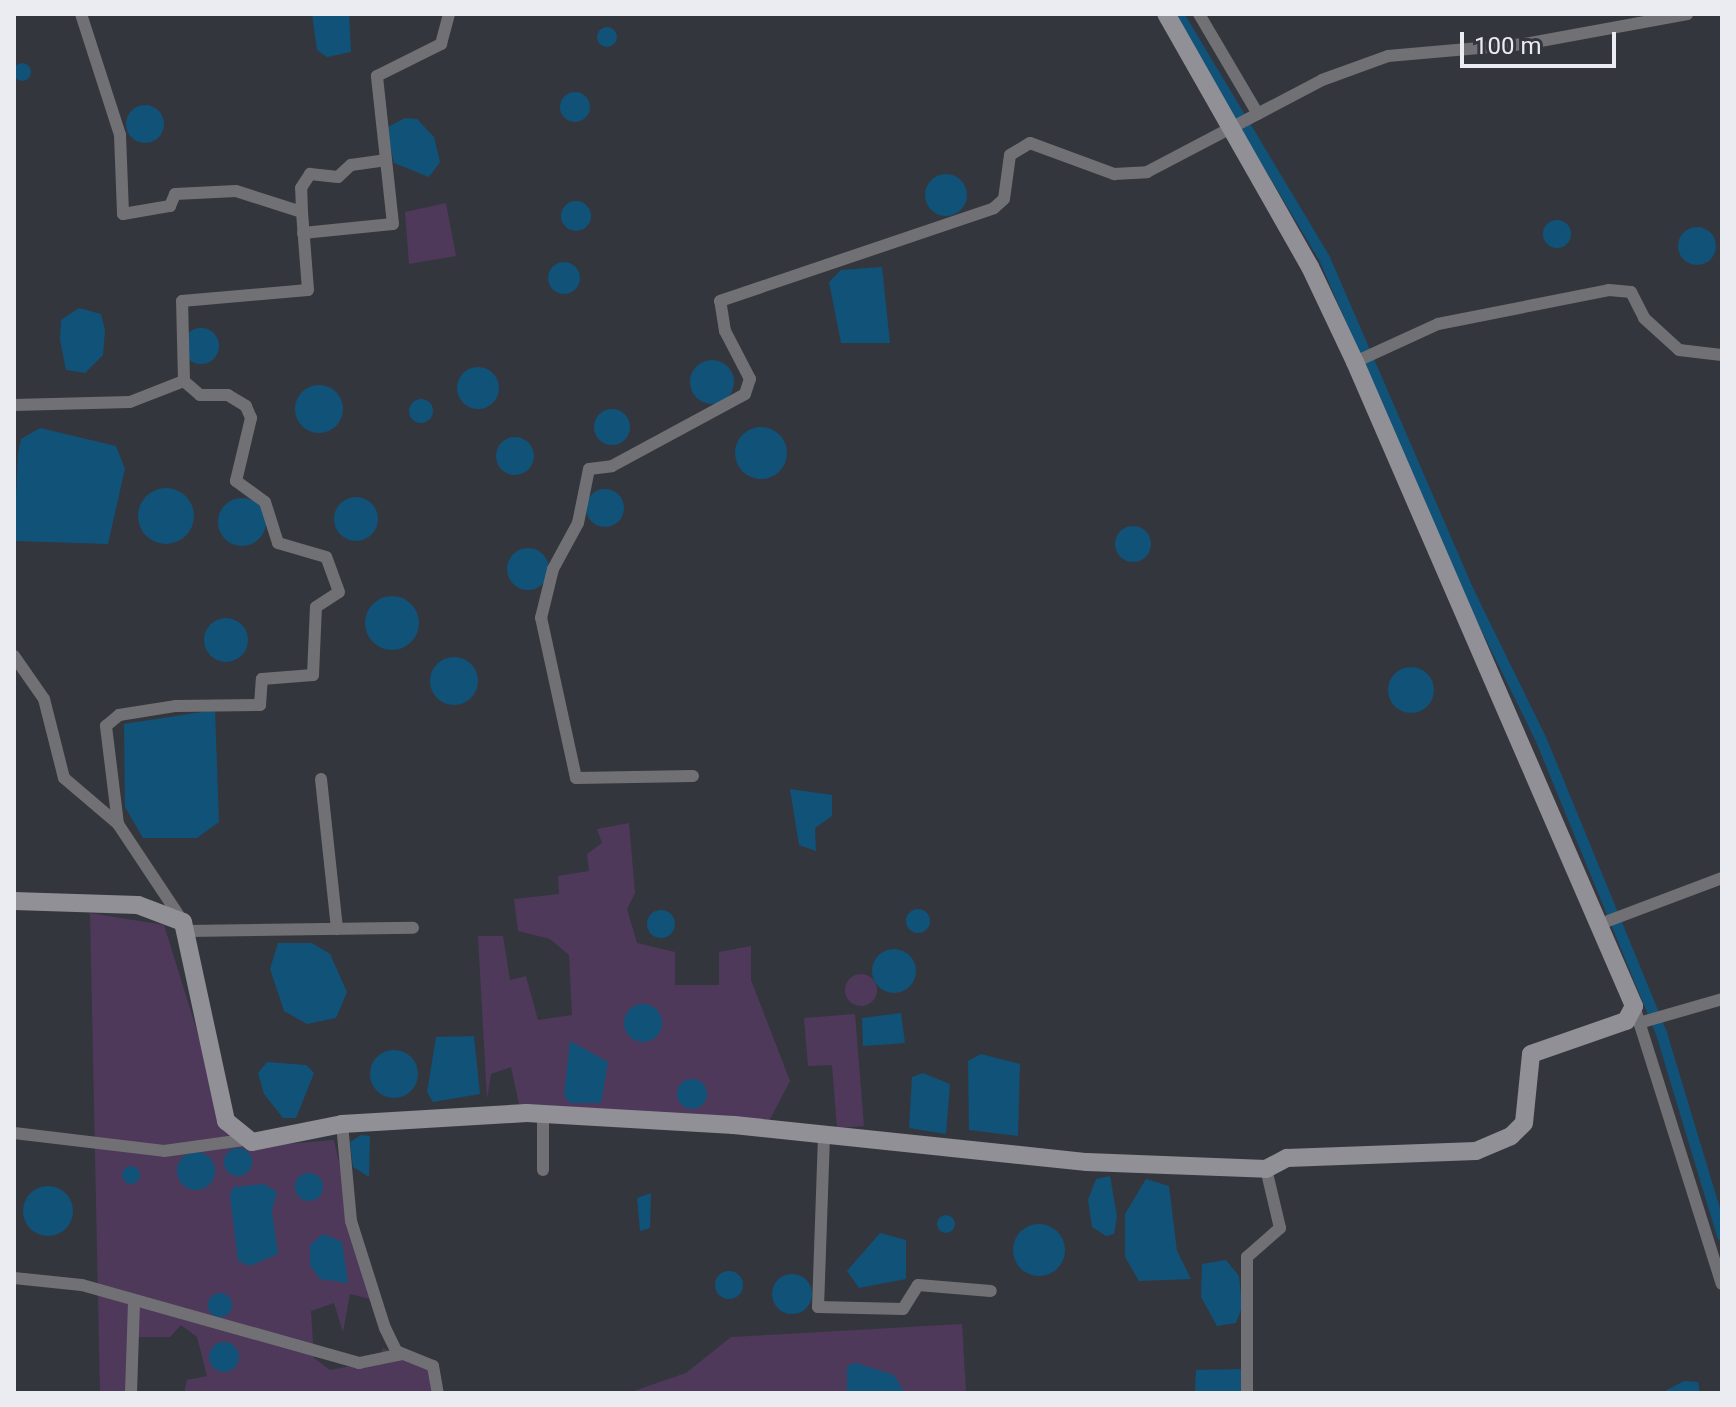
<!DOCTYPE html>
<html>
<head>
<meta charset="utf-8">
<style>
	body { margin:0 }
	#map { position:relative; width:1736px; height:1407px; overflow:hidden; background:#34363e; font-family:Roboto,sans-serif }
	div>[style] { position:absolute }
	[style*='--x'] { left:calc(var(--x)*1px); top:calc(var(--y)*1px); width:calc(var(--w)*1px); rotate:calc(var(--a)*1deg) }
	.green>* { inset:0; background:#4e395a }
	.round { border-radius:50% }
	.water>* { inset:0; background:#115278 }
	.canal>* { height:11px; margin:-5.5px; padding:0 5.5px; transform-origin:5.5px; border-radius:5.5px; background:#115278 }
	.street>* { height:12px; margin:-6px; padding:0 6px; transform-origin:6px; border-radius:6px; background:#717074 }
	.secondary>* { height:18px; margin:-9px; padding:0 9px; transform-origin:9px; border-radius:9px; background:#919097 }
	span { translate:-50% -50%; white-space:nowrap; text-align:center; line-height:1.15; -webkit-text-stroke:6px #34363e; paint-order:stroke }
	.frame { position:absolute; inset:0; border:16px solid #ebecf1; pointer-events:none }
	.scale { position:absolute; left:1460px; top:32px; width:156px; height:36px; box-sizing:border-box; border:4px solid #ebecf1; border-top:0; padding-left:10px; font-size:24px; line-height:28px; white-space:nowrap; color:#ebecf1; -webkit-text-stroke:6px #34363e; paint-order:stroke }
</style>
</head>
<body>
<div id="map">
	<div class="green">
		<i style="clip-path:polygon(446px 203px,456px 256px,409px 264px,405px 212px)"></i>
		<i style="clip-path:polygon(629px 823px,635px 893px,627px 909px,637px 943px,675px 952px,675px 985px,719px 985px,719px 952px,751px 946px,751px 980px,790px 1081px,769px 1121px,520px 1109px,511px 1067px,491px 1074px,487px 1099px,478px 936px,503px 936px,510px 980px,526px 976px,538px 1020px,572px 1015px,569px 955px,550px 939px,518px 931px,514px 899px,559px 894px,558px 876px,589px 871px,587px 854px,602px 843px,597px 829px)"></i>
		<i style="clip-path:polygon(90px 913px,164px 925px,229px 1134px,251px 1147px,334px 1140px,370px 1299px,350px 1294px,343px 1332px,334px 1303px,311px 1311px,314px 1358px,330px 1370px,377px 1361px,383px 1348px,429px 1370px,432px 1393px,184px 1393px,187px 1380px,207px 1376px,197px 1337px,181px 1325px,170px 1337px,127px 1337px,126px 1393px,100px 1393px)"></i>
		<i class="round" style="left:845px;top:974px;width:32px;height:32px"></i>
		<i style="clip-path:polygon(855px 1014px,864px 1126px,837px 1128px,832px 1065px,808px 1066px,804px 1018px)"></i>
		<i style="clip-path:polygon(962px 1324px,966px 1393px,628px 1393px,686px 1373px,731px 1337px)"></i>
	</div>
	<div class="water">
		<i style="clip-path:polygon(312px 14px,349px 14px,351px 52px,327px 57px,317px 50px)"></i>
		<i class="round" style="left:597px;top:27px;width:20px;height:20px"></i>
		<i class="round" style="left:13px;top:63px;width:18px;height:18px"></i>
		<i class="round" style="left:560px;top:92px;width:30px;height:30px"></i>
		<i class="round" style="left:126px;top:105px;width:38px;height:38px"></i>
		<i style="clip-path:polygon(405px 118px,417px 119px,434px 137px,440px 162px,429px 177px,394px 163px,386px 128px)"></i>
		<i class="round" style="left:925px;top:174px;width:42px;height:42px"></i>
		<i class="round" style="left:561px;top:201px;width:30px;height:30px"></i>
		<i class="round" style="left:1543px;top:220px;width:28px;height:28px"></i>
		<i class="round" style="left:1678px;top:227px;width:38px;height:38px"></i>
		<i class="round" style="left:548px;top:262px;width:32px;height:32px"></i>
		<i style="clip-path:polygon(882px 267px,890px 343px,841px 343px,829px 282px,841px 270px)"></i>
		<i style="clip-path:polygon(79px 308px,101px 314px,105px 330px,103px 355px,85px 373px,66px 370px,60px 340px,61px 320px)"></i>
		<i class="round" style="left:183px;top:328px;width:36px;height:36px"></i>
		<i class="round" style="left:690px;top:360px;width:44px;height:44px"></i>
		<i class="round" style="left:457px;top:367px;width:42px;height:42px"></i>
		<i class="round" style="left:295px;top:385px;width:48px;height:48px"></i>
		<i class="round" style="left:409px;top:399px;width:24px;height:24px"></i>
		<i class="round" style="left:594px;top:409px;width:36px;height:36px"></i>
		<i class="round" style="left:735px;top:427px;width:52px;height:52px"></i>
		<i style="clip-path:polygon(40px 428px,116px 446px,125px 469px,108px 544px,14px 541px,18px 453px,21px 439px)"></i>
		<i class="round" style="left:496px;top:437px;width:38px;height:38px"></i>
		<i class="round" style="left:138px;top:488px;width:56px;height:56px"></i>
		<i class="round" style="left:586px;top:489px;width:38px;height:38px"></i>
		<i class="round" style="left:334px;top:497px;width:44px;height:44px"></i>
		<i class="round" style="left:218px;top:498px;width:48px;height:48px"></i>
		<i class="round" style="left:1115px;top:526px;width:36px;height:36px"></i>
		<i class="round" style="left:507px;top:548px;width:42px;height:42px"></i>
		<i class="round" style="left:365px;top:596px;width:54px;height:54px"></i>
		<i class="round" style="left:204px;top:618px;width:44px;height:44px"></i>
		<i class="round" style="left:430px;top:657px;width:48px;height:48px"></i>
		<i class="round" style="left:1388px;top:667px;width:46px;height:46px"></i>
		<i style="clip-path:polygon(215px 710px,219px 822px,197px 838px,143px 838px,125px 807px,124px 724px)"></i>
		<i style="clip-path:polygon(790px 789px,832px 795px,832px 816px,815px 828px,816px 851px,799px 845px)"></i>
		<i class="round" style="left:906px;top:909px;width:24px;height:24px"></i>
		<i class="round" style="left:647px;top:910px;width:28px;height:28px"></i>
		<i style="clip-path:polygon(278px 943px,312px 943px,330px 954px,347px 992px,336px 1018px,307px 1024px,284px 1011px,270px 969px)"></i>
		<i class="round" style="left:872px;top:949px;width:44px;height:44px"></i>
		<i class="round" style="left:624px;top:1004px;width:38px;height:38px"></i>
		<i style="clip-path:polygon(901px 1013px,905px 1043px,863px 1046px,862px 1018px)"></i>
		<i style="clip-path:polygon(474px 1036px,480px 1094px,433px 1102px,427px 1092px,436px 1037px)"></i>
		<i style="clip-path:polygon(570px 1041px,608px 1062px,601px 1103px,570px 1103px,564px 1096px)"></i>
		<i class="round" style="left:370px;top:1050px;width:48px;height:48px"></i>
		<i style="clip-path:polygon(981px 1054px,1020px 1064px,1018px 1136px,969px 1130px,968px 1061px)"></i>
		<i style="clip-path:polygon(267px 1062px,306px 1065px,314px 1073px,296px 1118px,283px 1118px,264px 1094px,258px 1073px)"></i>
		<i style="clip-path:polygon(923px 1073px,950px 1084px,946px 1134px,909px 1128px,912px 1077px)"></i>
		<i class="round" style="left:677px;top:1079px;width:30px;height:30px"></i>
		<i style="clip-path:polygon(361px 1135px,370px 1136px,369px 1177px,353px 1167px,350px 1142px)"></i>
		<i class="round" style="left:224px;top:1148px;width:28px;height:28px"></i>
		<i class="round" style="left:177px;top:1152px;width:38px;height:38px"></i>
		<i class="round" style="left:122px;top:1166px;width:18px;height:18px"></i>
		<i class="round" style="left:295px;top:1173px;width:28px;height:28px"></i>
		<i style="clip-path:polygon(1110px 1176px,1117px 1216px,1114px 1234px,1106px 1236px,1092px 1227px,1088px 1200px,1096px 1179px)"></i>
		<i style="clip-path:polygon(1146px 1179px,1169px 1186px,1177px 1251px,1191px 1279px,1139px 1281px,1125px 1257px,1125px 1214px)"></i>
		<i style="clip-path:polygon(264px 1184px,277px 1192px,272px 1211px,278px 1254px,250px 1266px,238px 1261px,230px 1196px,233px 1187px)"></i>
		<i class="round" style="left:23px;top:1186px;width:50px;height:50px"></i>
		<i style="clip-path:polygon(651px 1193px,650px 1228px,640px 1231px,637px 1198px)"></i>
		<i class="round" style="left:937px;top:1215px;width:18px;height:18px"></i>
		<i class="round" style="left:1013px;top:1224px;width:52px;height:52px"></i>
		<i style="clip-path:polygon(880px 1233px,906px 1240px,906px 1279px,859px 1288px,847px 1271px)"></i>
		<i style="clip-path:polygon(323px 1234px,342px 1242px,348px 1283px,320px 1279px,310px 1265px,310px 1245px)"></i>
		<i style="clip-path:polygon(1226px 1260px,1239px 1276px,1242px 1307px,1236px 1323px,1217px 1326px,1201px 1297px,1202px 1264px)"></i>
		<i class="round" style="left:715px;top:1271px;width:28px;height:28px"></i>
		<i class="round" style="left:772px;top:1274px;width:40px;height:40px"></i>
		<i class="round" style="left:208px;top:1293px;width:24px;height:24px"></i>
		<i class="round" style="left:209px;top:1342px;width:30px;height:30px"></i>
		<i style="clip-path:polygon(856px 1363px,894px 1375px,905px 1393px,847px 1393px,847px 1366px)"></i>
		<i style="clip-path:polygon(1241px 1369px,1245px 1393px,1195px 1393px,1196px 1370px)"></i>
		<i style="clip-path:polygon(1684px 1381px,1698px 1382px,1700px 1393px,1661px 1393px)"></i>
	</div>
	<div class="canal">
		<i style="--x:1178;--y:14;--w:284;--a:59.1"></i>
		<i style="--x:1324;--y:258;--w:365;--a:66.6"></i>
		<i style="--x:1469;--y:593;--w:164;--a:63.9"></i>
		<i style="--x:1541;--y:740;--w:317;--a:67.7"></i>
		<i style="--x:1661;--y:1033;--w:211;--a:73.2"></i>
	</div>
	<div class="street">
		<i style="--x:81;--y:14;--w:127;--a:72.1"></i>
		<i style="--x:120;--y:135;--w:79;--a:87.8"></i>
		<i style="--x:123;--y:214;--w:48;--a:-9.7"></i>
		<i style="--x:170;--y:206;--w:13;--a:-67"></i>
		<i style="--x:175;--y:194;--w:61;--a:-2.8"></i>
		<i style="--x:236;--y:191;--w:69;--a:17.7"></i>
		<i style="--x:302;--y:212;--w:24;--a:-92"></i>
		<i style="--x:301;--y:188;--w:17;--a:-57"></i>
		<i style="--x:310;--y:174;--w:28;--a:6"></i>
		<i style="--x:338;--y:177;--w:18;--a:-43"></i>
		<i style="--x:351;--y:165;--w:34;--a:-8"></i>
		<i style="--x:1199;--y:14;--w:116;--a:59.5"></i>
		<i style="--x:303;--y:233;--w:90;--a:-5.7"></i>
		<i style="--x:393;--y:224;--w:149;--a:-96.2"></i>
		<i style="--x:377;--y:76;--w:72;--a:-26.6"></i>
		<i style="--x:441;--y:44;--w:31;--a:-75"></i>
		<i style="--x:1355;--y:362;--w:91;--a:-24.6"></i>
		<i style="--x:1438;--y:324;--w:174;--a:-11.2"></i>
		<i style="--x:1609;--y:290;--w:22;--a:5"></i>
		<i style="--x:1631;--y:292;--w:29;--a:63"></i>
		<i style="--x:1644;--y:318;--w:47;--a:42.4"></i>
		<i style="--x:1679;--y:350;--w:43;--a:6.6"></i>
		<i style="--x:14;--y:405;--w:116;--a:-1.5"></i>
		<i style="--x:130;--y:402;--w:58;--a:-21.3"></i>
		<i style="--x:14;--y:656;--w:52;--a:55.1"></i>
		<i style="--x:44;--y:699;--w:81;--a:75.8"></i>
		<i style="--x:64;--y:778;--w:71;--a:40.4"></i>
		<i style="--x:118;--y:824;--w:118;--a:56.4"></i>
		<i style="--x:693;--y:776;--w:117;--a:179"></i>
		<i style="--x:576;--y:778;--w:164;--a:-102.3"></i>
		<i style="--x:541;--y:618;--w:50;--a:-76.2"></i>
		<i style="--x:553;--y:569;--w:52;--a:-61.5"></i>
		<i style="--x:578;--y:523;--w:55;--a:-78.5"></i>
		<i style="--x:589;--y:469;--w:23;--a:-7"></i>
		<i style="--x:612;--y:466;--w:151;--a:-28.4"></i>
		<i style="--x:745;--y:394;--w:16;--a:-72"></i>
		<i style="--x:750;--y:379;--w:54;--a:-117.5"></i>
		<i style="--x:725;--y:331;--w:30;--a:-99"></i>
		<i style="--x:720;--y:301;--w:289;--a:-18.7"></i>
		<i style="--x:994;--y:208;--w:13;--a:-42"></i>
		<i style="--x:1004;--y:199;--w:44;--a:-82.2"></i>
		<i style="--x:1010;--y:155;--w:23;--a:-31"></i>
		<i style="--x:1030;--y:143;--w:90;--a:20.3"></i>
		<i style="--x:1114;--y:174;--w:33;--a:-3"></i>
		<i style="--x:1147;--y:172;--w:198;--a:-27.7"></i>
		<i style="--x:1322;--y:80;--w:70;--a:-20"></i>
		<i style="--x:1388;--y:56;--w:137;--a:-5"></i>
		<i style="--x:1524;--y:44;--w:166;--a:-10.4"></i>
		<i style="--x:321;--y:779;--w:151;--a:83.9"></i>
		<i style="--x:118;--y:824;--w:99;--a:-97"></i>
		<i style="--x:106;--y:726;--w:17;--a:-40"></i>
		<i style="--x:119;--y:715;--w:58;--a:-9"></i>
		<i style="--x:176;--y:706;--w:84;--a:-0.7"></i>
		<i style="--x:260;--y:705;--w:26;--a:-86"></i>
		<i style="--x:262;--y:679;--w:51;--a:-4.5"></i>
		<i style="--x:313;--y:675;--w:68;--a:-87.5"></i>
		<i style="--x:316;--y:607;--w:27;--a:-33"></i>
		<i style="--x:339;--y:592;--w:37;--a:-110"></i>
		<i style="--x:326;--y:557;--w:50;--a:-163.7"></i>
		<i style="--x:278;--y:543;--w:43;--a:-107.6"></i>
		<i style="--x:265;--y:502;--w:36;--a:-144"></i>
		<i style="--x:236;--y:481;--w:65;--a:-76.6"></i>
		<i style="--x:251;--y:418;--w:13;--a:-113"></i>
		<i style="--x:246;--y:406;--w:21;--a:-149"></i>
		<i style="--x:228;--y:395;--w:28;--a:180"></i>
		<i style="--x:200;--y:395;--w:21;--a:-139"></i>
		<i style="--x:184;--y:381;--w:80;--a:-91.4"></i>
		<i style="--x:182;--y:301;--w:126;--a:-5"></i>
		<i style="--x:308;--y:290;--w:78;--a:-94.4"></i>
		<i style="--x:1600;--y:924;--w:130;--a:-20.7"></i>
		<i style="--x:187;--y:931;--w:226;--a:-0.8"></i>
		<i style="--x:1636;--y:1012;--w:285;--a:72.5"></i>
		<i style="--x:1639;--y:1023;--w:86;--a:-16.1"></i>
		<i style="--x:342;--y:1124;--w:97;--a:84.7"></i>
		<i style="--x:351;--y:1221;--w:112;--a:72.4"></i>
		<i style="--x:385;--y:1328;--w:25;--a:64"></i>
		<i style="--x:396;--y:1351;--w:40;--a:22"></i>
		<i style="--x:433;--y:1366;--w:27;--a:80"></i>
		<i style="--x:14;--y:1133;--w:151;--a:6.8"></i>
		<i style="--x:164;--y:1151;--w:80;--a:-7.9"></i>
		<i style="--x:824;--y:1136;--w:171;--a:92"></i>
		<i style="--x:818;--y:1307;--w:85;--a:1.3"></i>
		<i style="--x:903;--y:1309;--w:28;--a:-58"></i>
		<i style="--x:918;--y:1285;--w:73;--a:4.7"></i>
		<i style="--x:543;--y:1170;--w:56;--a:-90"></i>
		<i style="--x:14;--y:1278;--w:68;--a:5.9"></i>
		<i style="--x:82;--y:1285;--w:288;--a:15.7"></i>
		<i style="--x:359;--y:1363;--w:44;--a:-11.8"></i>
		<i style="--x:131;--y:1393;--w:89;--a:-88.1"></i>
		<i style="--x:1247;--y:1393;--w:136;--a:-90"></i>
		<i style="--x:1247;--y:1257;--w:44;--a:-41.3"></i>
		<i style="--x:1280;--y:1228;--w:61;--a:-103.3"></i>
	</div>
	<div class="secondary">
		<i style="--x:14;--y:901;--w:124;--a:1.8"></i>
		<i style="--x:138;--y:905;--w:48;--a:20.7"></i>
		<i style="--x:183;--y:922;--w:204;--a:77.8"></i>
		<i style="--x:226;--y:1121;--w:33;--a:39"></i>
		<i style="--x:252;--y:1142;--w:92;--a:-11.3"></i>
		<i style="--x:342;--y:1124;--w:185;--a:-3.4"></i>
		<i style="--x:527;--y:1113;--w:207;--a:3.3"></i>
		<i style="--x:734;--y:1125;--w:355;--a:6"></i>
		<i style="--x:1087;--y:1162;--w:179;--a:2.2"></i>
		<i style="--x:1266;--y:1169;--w:24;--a:-28"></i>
		<i style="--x:1287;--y:1158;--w:189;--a:-2.1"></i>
		<i style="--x:1476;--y:1151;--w:38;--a:-23"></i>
		<i style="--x:1511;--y:1136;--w:18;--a:-45"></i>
		<i style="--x:1524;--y:1123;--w:69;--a:-84.2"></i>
		<i style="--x:1531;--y:1054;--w:101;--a:-19.2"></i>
		<i style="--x:1626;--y:1021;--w:17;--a:-62"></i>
		<i style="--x:1634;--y:1006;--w:702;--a:-113.42"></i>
		<i style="--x:1355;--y:362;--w:105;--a:-115.3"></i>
		<i style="--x:1310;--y:267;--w:291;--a:-119.6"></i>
	</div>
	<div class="frame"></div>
	<div class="scale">100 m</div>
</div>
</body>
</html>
